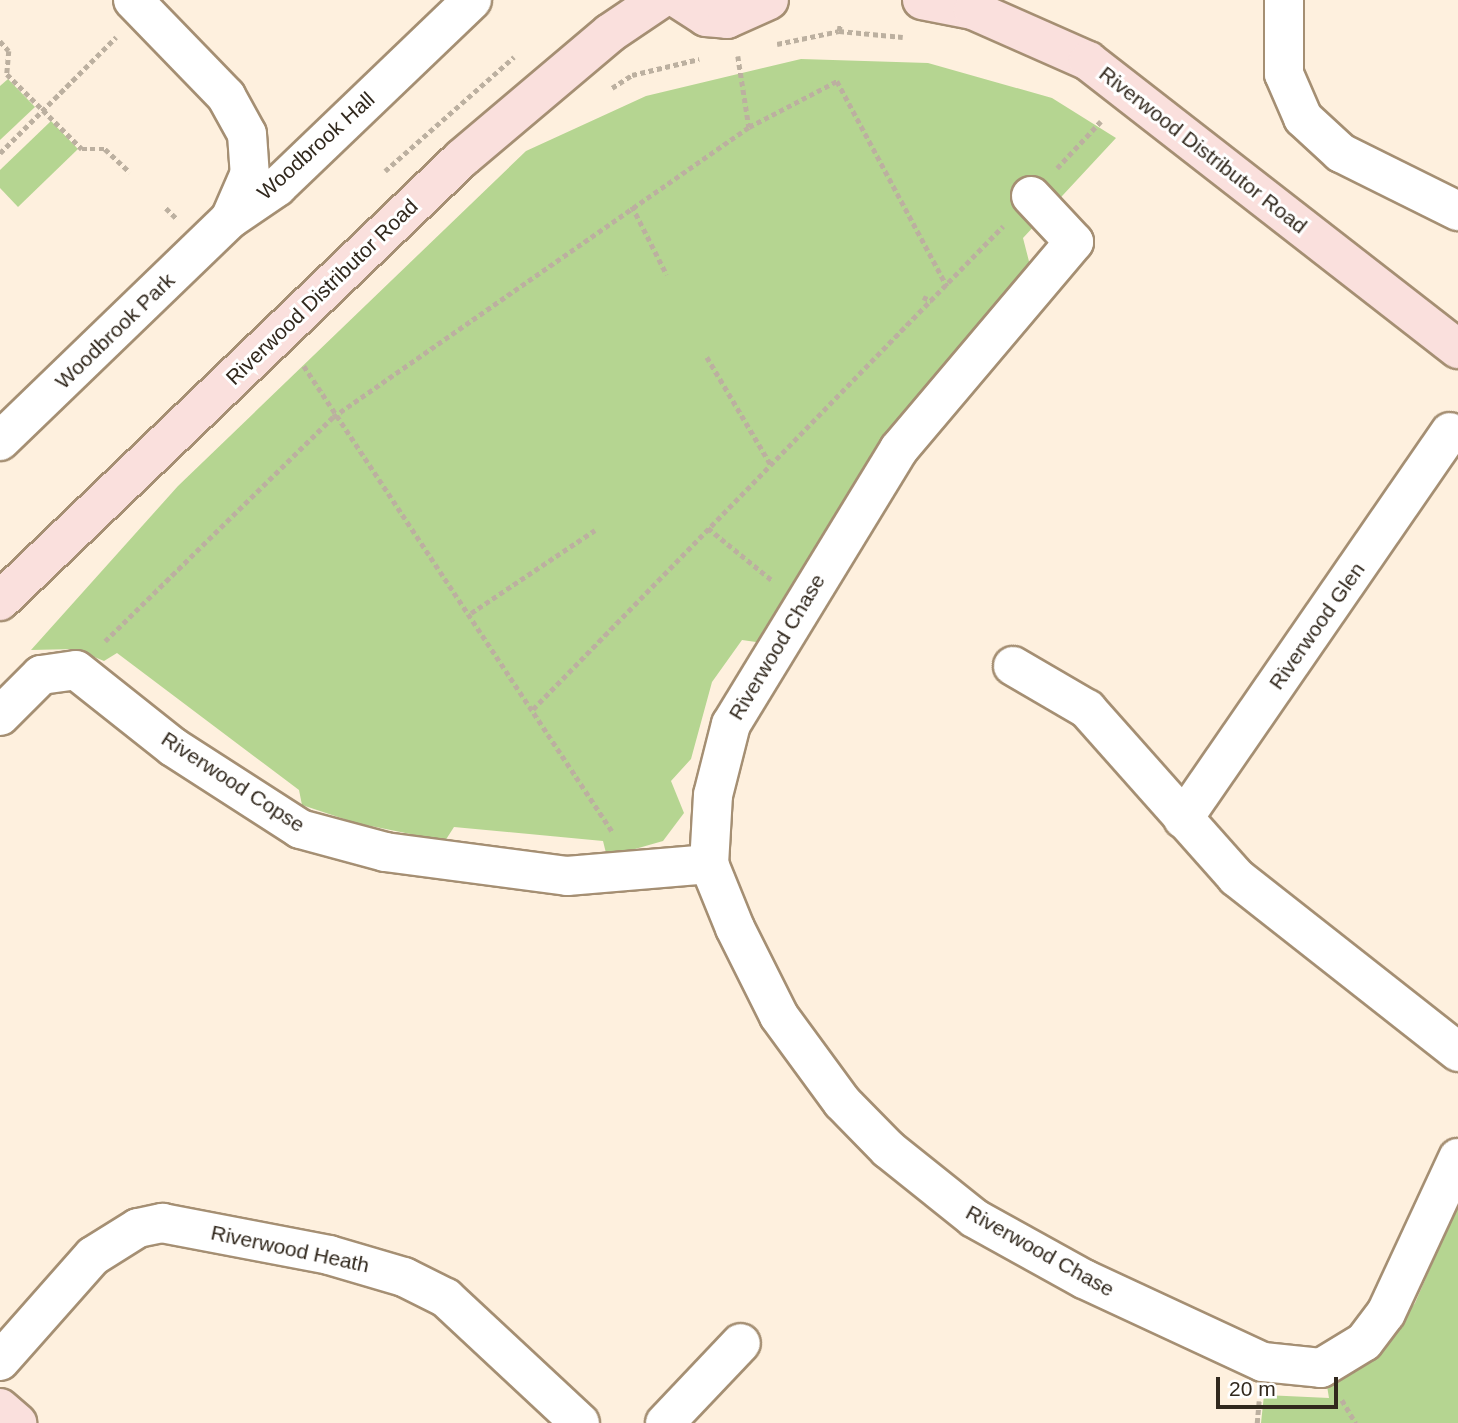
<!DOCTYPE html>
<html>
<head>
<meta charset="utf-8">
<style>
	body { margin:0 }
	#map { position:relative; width:1458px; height:1423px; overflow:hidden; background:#fef0de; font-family:Helvetica,sans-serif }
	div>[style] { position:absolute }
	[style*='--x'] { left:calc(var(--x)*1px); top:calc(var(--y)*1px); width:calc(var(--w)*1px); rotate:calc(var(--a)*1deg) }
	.green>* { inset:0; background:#b5d591 }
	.path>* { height:4.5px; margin-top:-2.25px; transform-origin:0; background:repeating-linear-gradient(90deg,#bcb0a0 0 5px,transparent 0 8.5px) }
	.roads { filter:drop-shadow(2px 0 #a58f73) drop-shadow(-2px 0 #a58f73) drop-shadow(0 2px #a58f73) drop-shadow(0 -2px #a58f73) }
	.street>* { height:38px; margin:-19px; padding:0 19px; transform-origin:19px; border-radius:19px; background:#fff }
	.secondary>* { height:38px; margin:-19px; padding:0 19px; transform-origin:19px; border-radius:19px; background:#fae0dd }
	span { translate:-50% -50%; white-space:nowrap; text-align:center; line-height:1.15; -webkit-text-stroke:6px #fff; paint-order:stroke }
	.street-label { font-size:21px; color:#31281d }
	.scale { position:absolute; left:1216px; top:1377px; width:122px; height:32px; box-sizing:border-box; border:4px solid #31281d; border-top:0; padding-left:9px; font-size:21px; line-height:24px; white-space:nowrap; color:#31281d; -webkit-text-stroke:5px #fff; paint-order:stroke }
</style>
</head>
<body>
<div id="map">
	<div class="green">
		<i style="clip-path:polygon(801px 59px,928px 63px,1052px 98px,1116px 138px,1023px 238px,1032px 273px,879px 446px,763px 643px,742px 640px,712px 682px,691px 759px,671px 781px,684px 813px,663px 841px,607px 857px,603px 841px,454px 827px,445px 841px,356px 823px,302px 805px,299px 790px,117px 653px,104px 661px,75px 649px,31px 650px,178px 486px,526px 151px,646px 96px)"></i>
		<i style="clip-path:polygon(8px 79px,35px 107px,0 140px,0 86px)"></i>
		<i style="clip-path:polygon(51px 121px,78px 149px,18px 207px,0 188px,0 170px)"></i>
		<i style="clip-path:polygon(1458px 1204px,1458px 1423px,1261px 1423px,1264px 1395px,1329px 1398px,1327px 1386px,1372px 1360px,1415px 1303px)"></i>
	</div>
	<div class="path">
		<i style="--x:839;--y:31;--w:7;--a:-82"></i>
		<i style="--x:0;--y:41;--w:13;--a:48"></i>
		<i style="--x:9;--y:51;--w:23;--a:95"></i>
		<i style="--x:7;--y:74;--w:106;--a:45"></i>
		<i style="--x:82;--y:149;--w:23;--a:0"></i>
		<i style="--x:105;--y:149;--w:34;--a:43"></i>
		<i style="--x:777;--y:44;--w:63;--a:-11.8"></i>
		<i style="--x:839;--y:31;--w:64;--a:5.4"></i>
		<i style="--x:738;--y:56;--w:72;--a:81.2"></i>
		<i style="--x:612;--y:88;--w:24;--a:-33"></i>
		<i style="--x:632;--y:75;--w:69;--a:-13.4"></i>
		<i style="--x:0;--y:153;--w:164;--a:-45"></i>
		<i style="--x:1057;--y:168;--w:64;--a:-46.9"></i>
		<i style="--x:385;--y:171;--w:172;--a:-41.5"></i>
		<i style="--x:632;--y:206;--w:77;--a:63.1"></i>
		<i style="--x:166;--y:208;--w:14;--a:45"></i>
		<i style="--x:923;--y:297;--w:10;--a:24"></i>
		<i style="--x:707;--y:357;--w:126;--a:59.3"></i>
		<i style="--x:304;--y:366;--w:558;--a:56.48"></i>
		<i style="--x:708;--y:528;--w:84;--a:39.2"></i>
		<i style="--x:471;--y:613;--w:149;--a:-33.8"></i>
		<i style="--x:105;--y:641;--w:320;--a:-44.5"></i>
		<i style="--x:333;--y:417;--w:507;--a:-34.88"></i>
		<i style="--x:749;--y:127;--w:99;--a:-27.6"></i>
		<i style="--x:837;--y:81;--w:233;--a:61.8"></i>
		<i style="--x:533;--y:709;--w:674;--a:-45.78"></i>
		<i style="--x:1342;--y:1400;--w:27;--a:59"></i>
		<i style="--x:1257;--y:1423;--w:22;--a:-85"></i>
	</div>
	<div class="roads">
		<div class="street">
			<i style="--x:133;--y:0;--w:134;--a:45.9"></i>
			<i style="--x:226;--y:96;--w:43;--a:61.1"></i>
			<i style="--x:247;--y:134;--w:39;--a:86"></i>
			<i style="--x:250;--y:173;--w:50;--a:113.5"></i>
			<i style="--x:1284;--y:0;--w:74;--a:90"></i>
			<i style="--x:1284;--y:74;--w:48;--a:66.6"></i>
			<i style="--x:1303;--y:118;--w:52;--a:42.6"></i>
			<i style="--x:1341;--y:153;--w:131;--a:26.4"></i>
			<i style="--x:1031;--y:196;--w:63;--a:46.9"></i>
			<i style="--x:1074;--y:242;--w:271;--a:130.2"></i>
			<i style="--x:899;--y:449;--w:322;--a:121.4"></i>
			<i style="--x:731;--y:724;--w:73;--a:104.2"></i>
			<i style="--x:713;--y:795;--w:69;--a:93.3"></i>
			<i style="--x:709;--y:864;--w:69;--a:67.9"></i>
			<i style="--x:735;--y:928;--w:98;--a:63.4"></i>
			<i style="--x:779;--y:1016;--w:107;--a:53.8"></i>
			<i style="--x:842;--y:1102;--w:66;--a:45.6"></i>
			<i style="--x:888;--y:1149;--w:110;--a:38.7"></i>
			<i style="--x:974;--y:1218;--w:126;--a:29"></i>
			<i style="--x:1084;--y:1279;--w:197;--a:24.9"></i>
			<i style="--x:1263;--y:1362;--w:58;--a:5.9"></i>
			<i style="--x:1321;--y:1368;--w:50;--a:-31.2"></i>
			<i style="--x:1364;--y:1342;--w:36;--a:-53"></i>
			<i style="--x:1386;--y:1313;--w:171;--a:-65.1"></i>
			<i style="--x:0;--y:441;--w:320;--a:-44"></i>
			<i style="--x:230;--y:219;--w:57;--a:-34.2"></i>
			<i style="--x:277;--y:187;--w:270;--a:-43.8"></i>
			<i style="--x:1013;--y:666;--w:86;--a:30.2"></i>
			<i style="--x:1087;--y:709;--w:225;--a:48.4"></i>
			<i style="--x:1236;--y:877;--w:283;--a:38.2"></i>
			<i style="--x:0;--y:716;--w:58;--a:-45"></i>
			<i style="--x:41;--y:675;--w:35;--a:-8"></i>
			<i style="--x:76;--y:670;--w:124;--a:38.4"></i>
			<i style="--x:173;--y:747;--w:151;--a:32.8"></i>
			<i style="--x:300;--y:829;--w:88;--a:15.1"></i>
			<i style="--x:385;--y:852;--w:184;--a:7.5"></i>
			<i style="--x:567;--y:876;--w:143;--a:-4.8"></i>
			<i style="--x:1183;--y:819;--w:470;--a:-55.4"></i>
			<i style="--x:0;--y:1361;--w:140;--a:-48.5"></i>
			<i style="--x:93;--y:1256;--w:53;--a:-31.9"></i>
			<i style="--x:138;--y:1228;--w:25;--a:-12"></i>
			<i style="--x:162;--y:1223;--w:170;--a:10.8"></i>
			<i style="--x:329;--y:1255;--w:78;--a:16.3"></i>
			<i style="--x:404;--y:1277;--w:47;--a:26.6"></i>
			<i style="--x:446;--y:1298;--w:183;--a:43"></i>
			<i style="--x:665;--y:1423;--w:110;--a:-46.5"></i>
		</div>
		<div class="secondary">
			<i style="--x:680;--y:0;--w:31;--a:33"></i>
			<i style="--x:706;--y:17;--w:21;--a:5"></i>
			<i style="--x:727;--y:19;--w:46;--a:-24.3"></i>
			<i style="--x:922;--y:0;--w:52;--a:11.1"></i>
			<i style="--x:973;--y:10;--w:126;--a:23.9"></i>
			<i style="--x:1088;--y:61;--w:469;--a:37.9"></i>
			<i style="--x:0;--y:601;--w:639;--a:-43.79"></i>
			<i style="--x:461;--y:159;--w:195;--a:-40.2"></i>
			<i style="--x:610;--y:33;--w:59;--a:-34"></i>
			<i style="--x:0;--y:1408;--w:23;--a:41"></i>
		</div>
	</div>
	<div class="street-label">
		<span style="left:316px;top:146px;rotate:-42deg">Woodbrook Hall</span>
		<span style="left:1203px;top:150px;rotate:38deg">Riverwood Distributor Road</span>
		<span style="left:322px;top:292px;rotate:-44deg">Riverwood Distributor Road</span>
		<span style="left:115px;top:331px;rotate:-44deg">Woodbrook Park</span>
		<span style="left:1317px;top:626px;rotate:-55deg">Riverwood Glen</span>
		<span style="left:777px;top:647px;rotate:-59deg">Riverwood Chase</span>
		<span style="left:233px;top:782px;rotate:33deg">Riverwood Copse</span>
		<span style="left:290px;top:1249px;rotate:12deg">Riverwood Heath</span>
		<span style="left:1040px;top:1251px;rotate:29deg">Riverwood Chase</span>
	</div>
	<div class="scale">20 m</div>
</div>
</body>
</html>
